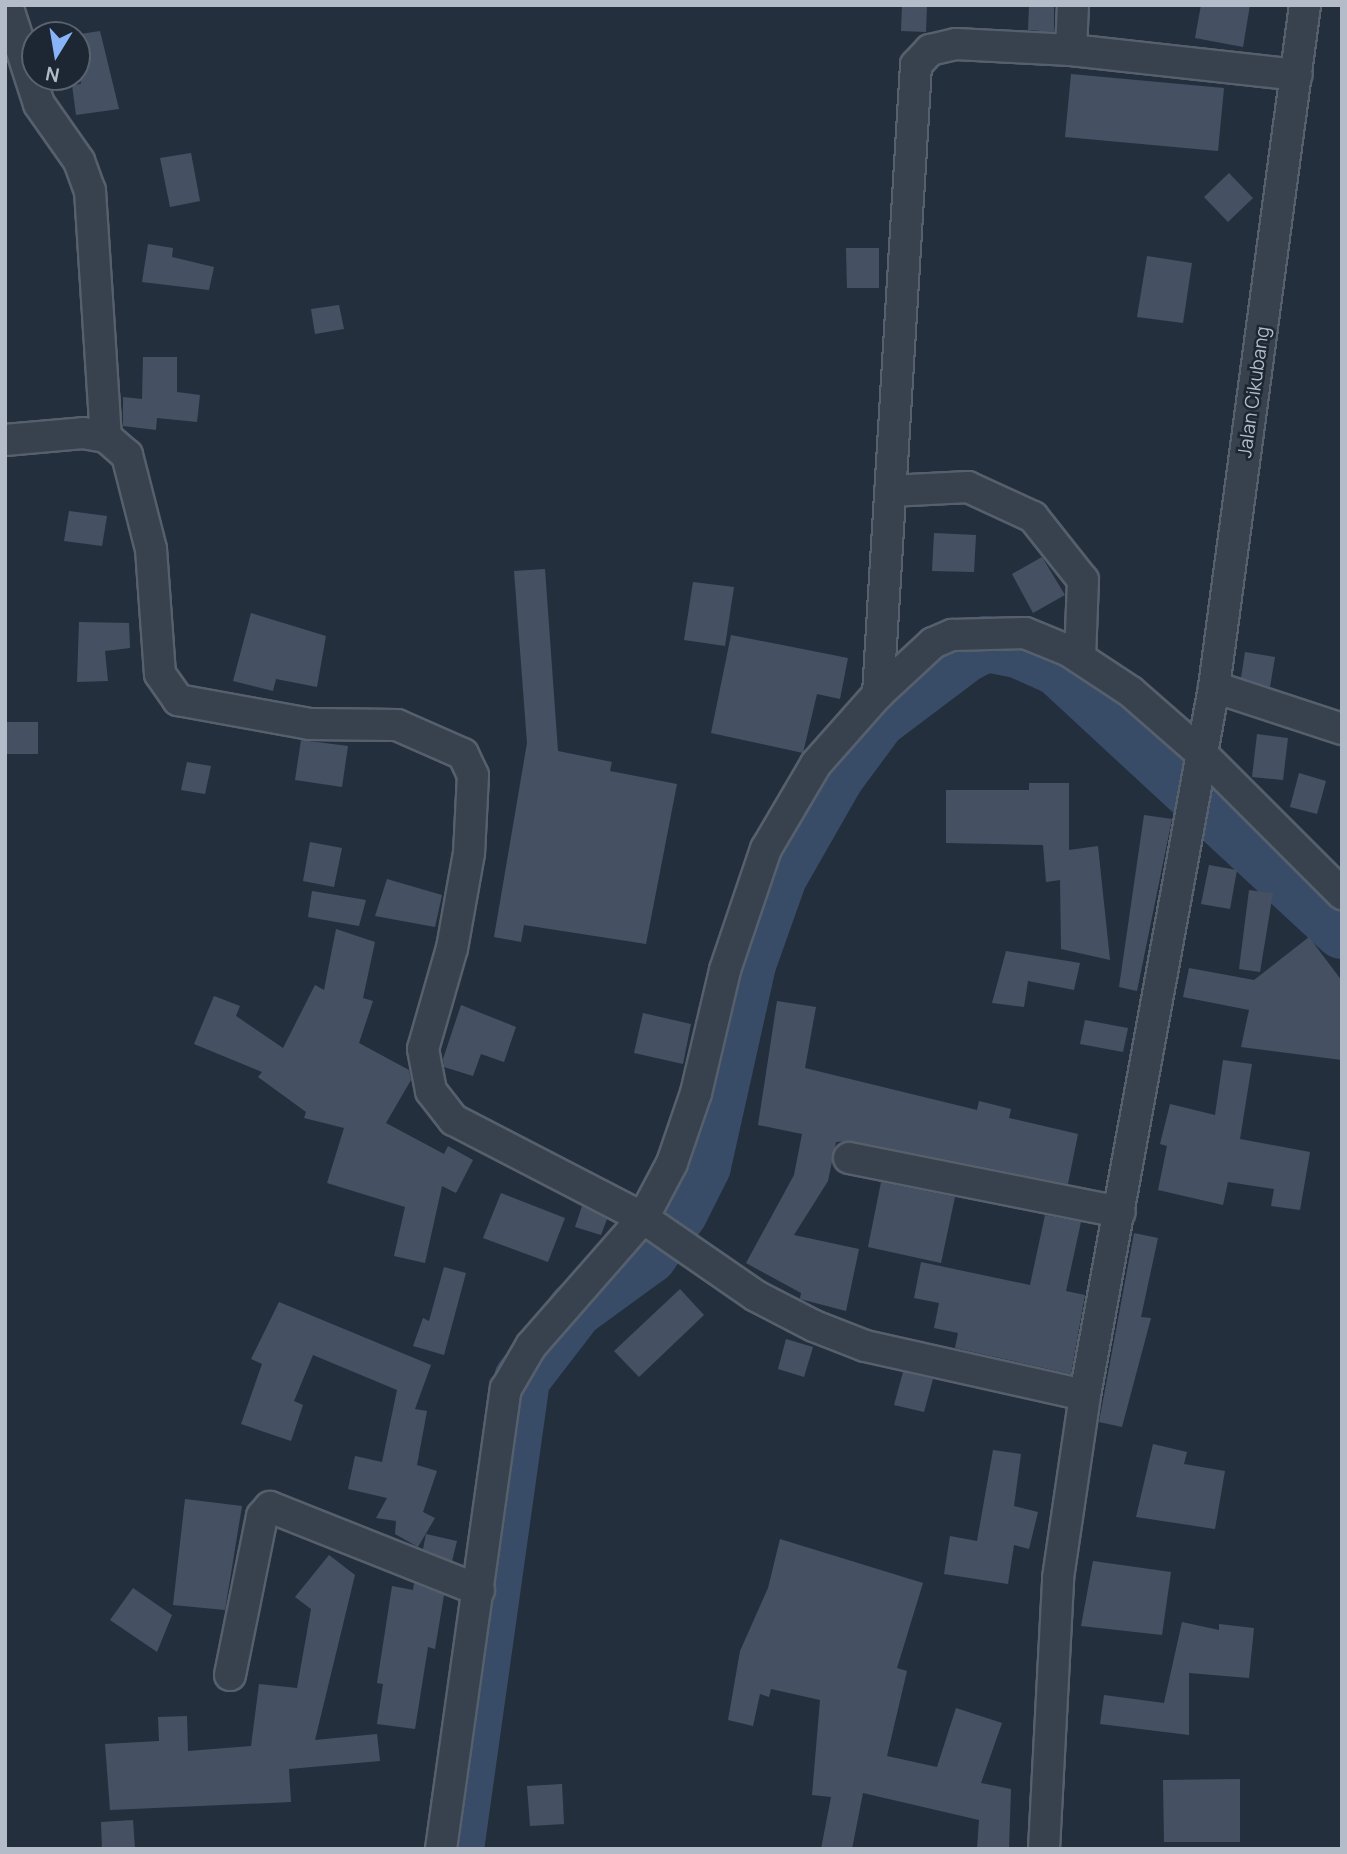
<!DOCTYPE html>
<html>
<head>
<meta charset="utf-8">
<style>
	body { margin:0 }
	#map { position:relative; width:1347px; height:1854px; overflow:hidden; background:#242f3e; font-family:Manrope,sans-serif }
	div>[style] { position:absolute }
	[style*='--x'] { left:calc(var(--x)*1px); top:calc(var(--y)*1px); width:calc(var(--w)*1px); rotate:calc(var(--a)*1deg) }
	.river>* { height:56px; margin:-28px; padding:0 28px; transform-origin:28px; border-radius:28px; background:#394c67 }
	.building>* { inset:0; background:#455162 }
	.roads { filter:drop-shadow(2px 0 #565f6c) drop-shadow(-2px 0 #565f6c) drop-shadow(0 2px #565f6c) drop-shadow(0 -2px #565f6c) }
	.street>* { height:30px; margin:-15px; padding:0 15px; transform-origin:15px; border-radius:15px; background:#38414e }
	span { translate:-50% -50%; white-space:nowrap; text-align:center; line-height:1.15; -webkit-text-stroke:5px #1d2633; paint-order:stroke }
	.street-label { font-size:19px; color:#b4bcc9 }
	.frame { position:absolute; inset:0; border:7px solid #b4bcc9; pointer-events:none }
	.north { position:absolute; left:21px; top:21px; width:70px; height:70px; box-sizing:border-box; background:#1d2633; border:2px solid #59626f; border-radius:50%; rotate:191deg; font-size:19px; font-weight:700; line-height:28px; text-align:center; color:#b4bcc9 }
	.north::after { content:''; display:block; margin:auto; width:24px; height:32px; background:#8ab4f8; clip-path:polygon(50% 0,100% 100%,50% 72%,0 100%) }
</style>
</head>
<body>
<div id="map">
	<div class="river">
		<i style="--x:456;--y:1849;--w:475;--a:-82"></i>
		<i style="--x:522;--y:1379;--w:88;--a:-52.4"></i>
		<i style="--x:576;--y:1309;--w:90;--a:-36"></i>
		<i style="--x:649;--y:1256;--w:54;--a:-54.8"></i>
		<i style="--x:680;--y:1212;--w:51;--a:-63.4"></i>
		<i style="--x:703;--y:1166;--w:207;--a:-77.4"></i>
		<i style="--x:748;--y:964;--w:92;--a:-70.4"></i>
		<i style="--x:779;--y:877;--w:115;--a:-60.3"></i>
		<i style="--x:836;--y:777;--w:71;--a:-53.6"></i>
		<i style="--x:878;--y:720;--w:110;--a:-36.9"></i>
		<i style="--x:966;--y:654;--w:22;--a:-27"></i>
		<i style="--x:986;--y:644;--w:33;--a:11"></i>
		<i style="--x:1018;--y:650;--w:44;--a:24.2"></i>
		<i style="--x:1058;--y:668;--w:387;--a:42.8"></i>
	</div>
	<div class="building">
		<i style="clip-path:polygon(902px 5px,927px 5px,926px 32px,901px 31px)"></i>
		<i style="clip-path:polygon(1029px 5px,1054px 5px,1054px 32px,1028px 30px)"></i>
		<i style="clip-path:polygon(1201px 5px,1250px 5px,1243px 47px,1195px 38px)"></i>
		<i style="clip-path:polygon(100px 31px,119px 109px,76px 115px,72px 85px,81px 84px,74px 35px)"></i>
		<i style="clip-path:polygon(1071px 74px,1224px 88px,1218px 151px,1065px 137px)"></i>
		<i style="clip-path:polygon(191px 153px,200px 201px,170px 207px,160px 158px)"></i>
		<i style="clip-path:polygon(1229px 173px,1253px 198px,1228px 222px,1204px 197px)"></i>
		<i style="clip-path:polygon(148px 244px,173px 248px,172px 257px,214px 267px,209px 290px,142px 282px)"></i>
		<i style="clip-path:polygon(846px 248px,879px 248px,879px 288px,847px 288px)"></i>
		<i style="clip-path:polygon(1147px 256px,1192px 263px,1183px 323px,1137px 317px)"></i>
		<i style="clip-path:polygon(339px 305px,344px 329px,315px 334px,311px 309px)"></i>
		<i style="clip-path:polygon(143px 357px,177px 357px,177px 392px,200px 395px,197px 422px,157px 418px,156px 430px,123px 426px,123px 397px,142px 399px)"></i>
		<i style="clip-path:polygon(69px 511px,107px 516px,102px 546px,64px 541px)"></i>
		<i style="clip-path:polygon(934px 533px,976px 535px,974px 572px,932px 571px)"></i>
		<i style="clip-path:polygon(1042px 557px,1065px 595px,1033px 613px,1012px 574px)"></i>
		<i style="clip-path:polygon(545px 569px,558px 751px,612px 762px,610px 771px,677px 784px,646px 944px,524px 925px,521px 942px,494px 937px,527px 743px,514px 571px)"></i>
		<i style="clip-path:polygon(693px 582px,734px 587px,725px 646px,684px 640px)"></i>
		<i style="clip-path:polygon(251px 613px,326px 636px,317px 687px,276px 679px,273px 691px,233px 681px)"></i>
		<i style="clip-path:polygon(79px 622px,129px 623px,130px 648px,105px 651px,108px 681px,77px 682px)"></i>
		<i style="clip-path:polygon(731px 635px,848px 658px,840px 699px,817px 694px,803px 753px,711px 733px)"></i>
		<i style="clip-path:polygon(1245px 652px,1275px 657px,1270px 687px,1241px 678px)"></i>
		<i style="clip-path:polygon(5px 722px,38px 722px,38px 754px,5px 754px)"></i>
		<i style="clip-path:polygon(1257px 734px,1288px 738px,1283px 780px,1252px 777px)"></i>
		<i style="clip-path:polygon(301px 740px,348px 746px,342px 787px,295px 780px)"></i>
		<i style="clip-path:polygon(187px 762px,211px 766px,205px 794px,181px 790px)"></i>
		<i style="clip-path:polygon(1299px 773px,1326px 781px,1317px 814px,1290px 807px)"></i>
		<i style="clip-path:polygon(1029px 783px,1069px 783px,1069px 850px,1098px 846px,1110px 960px,1061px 949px,1060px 880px,1046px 882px,1043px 845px,946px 843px,946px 790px,1029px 790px)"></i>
		<i style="clip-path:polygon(1144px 815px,1172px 819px,1137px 991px,1119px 987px)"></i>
		<i style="clip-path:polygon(310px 842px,342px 848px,334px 887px,303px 881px)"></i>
		<i style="clip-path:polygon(1209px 865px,1237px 870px,1230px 909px,1201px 904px)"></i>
		<i style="clip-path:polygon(387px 879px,442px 895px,435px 927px,375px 916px)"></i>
		<i style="clip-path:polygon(1249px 890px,1273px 893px,1260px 972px,1239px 969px)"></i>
		<i style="clip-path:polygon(312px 891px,366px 900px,359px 926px,308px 917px)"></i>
		<i style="clip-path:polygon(336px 929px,375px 942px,363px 998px,373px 1001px,359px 1043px,409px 1070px,411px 1080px,386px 1123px,444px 1154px,448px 1146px,473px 1160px,456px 1193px,442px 1186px,425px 1263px,394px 1256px,405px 1207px,327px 1183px,344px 1128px,304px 1118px,306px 1112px,258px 1077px,262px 1072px,194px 1044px,214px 996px,240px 1006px,236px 1016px,283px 1048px,315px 985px,324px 990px)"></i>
		<i style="clip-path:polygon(1309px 937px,1342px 981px,1342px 1060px,1241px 1047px,1249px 1010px,1183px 997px,1189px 968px,1254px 980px)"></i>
		<i style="clip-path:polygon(1006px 951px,1080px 963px,1074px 990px,1028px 981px,1024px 1007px,992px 1003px)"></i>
		<i style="clip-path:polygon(777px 1001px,816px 1007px,805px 1068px,977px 1110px,979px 1101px,1011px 1109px,1009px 1118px,1078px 1134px,1068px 1184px,852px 1141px,836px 1142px,828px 1181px,794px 1235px,859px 1249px,846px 1311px,800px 1299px,801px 1293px,746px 1263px,794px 1175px,802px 1134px,758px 1125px)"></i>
		<i style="clip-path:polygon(461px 1005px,516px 1027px,504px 1062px,481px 1054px,473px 1076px,444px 1067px,443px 1059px)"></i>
		<i style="clip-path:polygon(643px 1013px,691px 1024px,683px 1064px,634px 1053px)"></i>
		<i style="clip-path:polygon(1085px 1020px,1128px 1028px,1123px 1052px,1080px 1044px)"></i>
		<i style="clip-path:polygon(1223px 1060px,1252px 1064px,1240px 1139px,1310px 1152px,1300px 1210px,1271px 1206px,1274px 1189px,1228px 1182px,1223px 1205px,1158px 1190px,1167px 1146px,1160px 1144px,1170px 1104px,1215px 1115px)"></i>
		<i style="clip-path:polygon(881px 1182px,955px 1197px,941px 1263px,868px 1247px)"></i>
		<i style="clip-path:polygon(501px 1193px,565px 1218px,548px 1262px,483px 1238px)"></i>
		<i style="clip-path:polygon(582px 1206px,607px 1219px,601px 1235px,575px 1227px)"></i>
		<i style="clip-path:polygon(1045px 1215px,1081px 1222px,1066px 1291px,1085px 1295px,1071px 1374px,955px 1348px,958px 1333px,934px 1328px,939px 1303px,914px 1298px,921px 1262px,1030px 1285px)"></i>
		<i style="clip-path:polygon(1134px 1233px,1158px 1238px,1141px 1317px,1151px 1318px,1122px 1427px,1099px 1422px)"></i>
		<i style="clip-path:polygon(444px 1267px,466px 1273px,444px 1355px,413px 1346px,423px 1318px,429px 1321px)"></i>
		<i style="clip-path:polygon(680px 1289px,704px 1315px,639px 1377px,614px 1351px)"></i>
		<i style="clip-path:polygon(279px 1302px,431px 1365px,415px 1409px,427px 1411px,417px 1465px,437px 1471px,423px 1512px,435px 1518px,418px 1547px,395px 1534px,396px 1521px,376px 1518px,387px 1498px,348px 1489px,355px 1456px,382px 1462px,397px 1390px,313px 1355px,294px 1401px,303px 1405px,291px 1441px,241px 1424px,262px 1364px,251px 1359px)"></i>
		<i style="clip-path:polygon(786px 1339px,813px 1347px,804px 1377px,778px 1369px)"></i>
		<i style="clip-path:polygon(903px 1372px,933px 1379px,924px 1412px,894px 1405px)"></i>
		<i style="clip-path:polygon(1153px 1444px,1187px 1452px,1184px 1464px,1225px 1471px,1215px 1529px,1136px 1517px)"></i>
		<i style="clip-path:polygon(993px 1450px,1021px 1454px,1014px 1506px,1038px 1512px,1029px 1549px,1014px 1545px,1008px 1584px,944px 1574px,950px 1536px,977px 1541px)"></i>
		<i style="clip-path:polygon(185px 1499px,242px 1506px,225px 1610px,173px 1605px)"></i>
		<i style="clip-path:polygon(426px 1534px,457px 1541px,452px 1561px,423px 1549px)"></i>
		<i style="clip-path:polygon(780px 1539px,923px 1583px,897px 1668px,907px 1671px,887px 1756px,937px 1767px,956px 1708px,1002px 1723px,981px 1783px,1011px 1789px,1009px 1849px,977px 1849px,979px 1820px,863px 1793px,852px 1849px,821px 1849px,831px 1797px,812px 1795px,820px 1700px,771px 1689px,769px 1697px,760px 1694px,753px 1726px,728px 1720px,740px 1651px,768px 1588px)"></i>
		<i style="clip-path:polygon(329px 1555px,355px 1575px,315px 1740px,377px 1734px,380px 1761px,289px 1769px,291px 1802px,110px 1810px,105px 1744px,159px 1741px,158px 1717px,187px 1716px,188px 1751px,251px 1746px,259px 1684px,297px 1688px,311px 1609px,295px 1597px)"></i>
		<i style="clip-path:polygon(1093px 1561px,1171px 1572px,1162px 1635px,1081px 1626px)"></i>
		<i style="clip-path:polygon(414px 1583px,444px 1595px,435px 1649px,428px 1647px,415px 1729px,377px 1724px,383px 1684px,377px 1683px,392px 1586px,413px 1590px)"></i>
		<i style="clip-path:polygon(133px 1588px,172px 1615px,157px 1652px,110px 1620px)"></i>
		<i style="clip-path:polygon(1182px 1622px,1219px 1630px,1219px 1624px,1254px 1628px,1249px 1678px,1189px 1673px,1189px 1735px,1100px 1724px,1104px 1695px,1164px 1703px)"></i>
		<i style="clip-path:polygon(1240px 1779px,1240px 1842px,1164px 1842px,1163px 1780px)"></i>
		<i style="clip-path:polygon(562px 1784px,564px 1824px,530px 1826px,527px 1786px)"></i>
		<i style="clip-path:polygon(133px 1820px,135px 1849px,102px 1849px,101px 1822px)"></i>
	</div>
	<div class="roads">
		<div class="street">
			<i style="--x:7;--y:5;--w:104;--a:72.1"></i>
			<i style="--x:39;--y:104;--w:70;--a:54.9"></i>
			<i style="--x:79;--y:161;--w:32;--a:70"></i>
			<i style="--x:90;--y:191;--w:247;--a:86.3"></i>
			<i style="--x:1071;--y:50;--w:45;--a:-87.5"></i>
			<i style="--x:5;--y:440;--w:78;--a:-5.1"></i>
			<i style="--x:83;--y:433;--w:23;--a:10"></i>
			<i style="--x:106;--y:437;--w:28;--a:41"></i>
			<i style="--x:127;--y:455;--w:97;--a:75.7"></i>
			<i style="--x:151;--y:549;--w:125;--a:85.9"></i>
			<i style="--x:160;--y:674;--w:32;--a:55"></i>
			<i style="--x:178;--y:700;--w:134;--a:10.3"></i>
			<i style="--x:310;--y:724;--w:87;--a:0.7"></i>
			<i style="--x:397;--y:725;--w:72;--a:23.7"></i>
			<i style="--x:463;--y:754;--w:23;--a:65"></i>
			<i style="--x:473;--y:775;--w:78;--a:92.9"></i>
			<i style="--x:469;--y:853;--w:97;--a:100.1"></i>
			<i style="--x:452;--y:948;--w:105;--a:106"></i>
			<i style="--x:423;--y:1049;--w:43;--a:79.2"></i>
			<i style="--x:431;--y:1091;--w:37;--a:52"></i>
			<i style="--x:454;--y:1120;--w:213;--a:27.4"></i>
			<i style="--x:643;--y:1218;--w:137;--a:34.6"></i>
			<i style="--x:756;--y:1296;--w:65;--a:27.3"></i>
			<i style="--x:814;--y:1326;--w:55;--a:21.4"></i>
			<i style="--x:865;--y:1346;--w:225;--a:12.6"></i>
			<i style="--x:890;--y:491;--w:78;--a:-2.9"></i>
			<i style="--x:968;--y:487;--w:72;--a:24.8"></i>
			<i style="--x:1033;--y:517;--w:80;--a:51.6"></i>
			<i style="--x:1083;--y:580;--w:78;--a:92.2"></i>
			<i style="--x:1214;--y:687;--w:135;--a:18.2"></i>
			<i style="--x:878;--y:694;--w:630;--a:-86.54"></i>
			<i style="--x:916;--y:65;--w:21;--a:-47"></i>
			<i style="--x:930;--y:50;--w:27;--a:-13"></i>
			<i style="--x:956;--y:44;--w:115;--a:3"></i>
			<i style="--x:1071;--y:50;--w:227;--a:6.3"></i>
			<i style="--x:849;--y:1158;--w:276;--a:11.3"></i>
			<i style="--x:230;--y:1675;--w:162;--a:-78.6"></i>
			<i style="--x:262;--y:1516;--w:12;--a:-48"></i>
			<i style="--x:270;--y:1507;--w:225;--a:21.7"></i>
			<i style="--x:441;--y:1849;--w:465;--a:-82"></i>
			<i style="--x:506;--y:1389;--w:50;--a:-59.8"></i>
			<i style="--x:531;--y:1346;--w:170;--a:-48.8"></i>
			<i style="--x:643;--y:1218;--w:62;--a:-62.2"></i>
			<i style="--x:672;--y:1163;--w:74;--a:-71.1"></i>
			<i style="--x:696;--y:1093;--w:126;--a:-76.7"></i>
			<i style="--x:725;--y:970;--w:128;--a:-71.3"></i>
			<i style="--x:766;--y:849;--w:99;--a:-59.5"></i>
			<i style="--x:816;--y:764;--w:94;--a:-48.5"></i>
			<i style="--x:878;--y:694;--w:75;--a:-42.8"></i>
			<i style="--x:933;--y:643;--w:21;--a:-23"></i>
			<i style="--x:952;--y:635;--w:73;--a:-1.6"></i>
			<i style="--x:1025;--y:633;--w:48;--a:22.2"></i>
			<i style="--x:1069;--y:651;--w:74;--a:33.5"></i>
			<i style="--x:1131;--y:692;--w:96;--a:41.2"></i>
			<i style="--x:1203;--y:755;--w:197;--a:45"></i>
			<i style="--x:1044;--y:1849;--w:271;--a:-87"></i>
			<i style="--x:1058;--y:1578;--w:185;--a:-81.6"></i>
			<i style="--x:1085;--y:1395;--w:720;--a:-79.67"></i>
			<i style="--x:1214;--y:687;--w:688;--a:-82.4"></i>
		</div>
	</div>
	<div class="street-label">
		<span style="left:1254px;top:392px;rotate:-82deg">Jalan Cikubang</span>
	</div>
	<div class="frame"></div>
	<div class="north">N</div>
</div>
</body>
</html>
